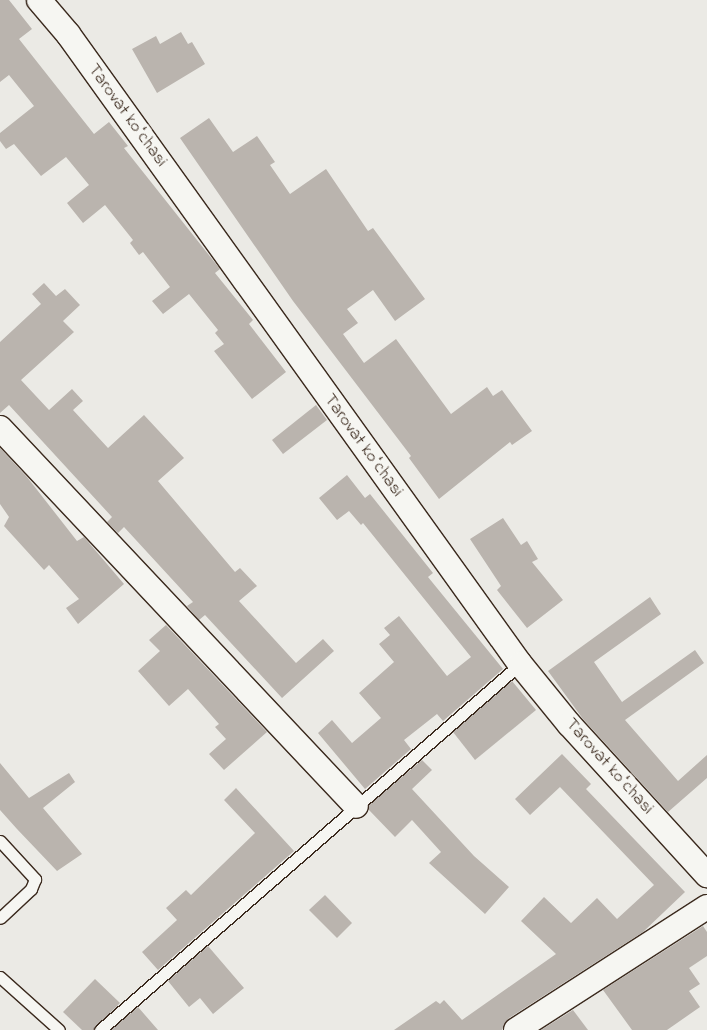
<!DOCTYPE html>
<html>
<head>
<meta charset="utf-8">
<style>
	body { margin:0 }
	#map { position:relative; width:707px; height:1030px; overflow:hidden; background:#ebeae5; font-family:"Indie Flower",sans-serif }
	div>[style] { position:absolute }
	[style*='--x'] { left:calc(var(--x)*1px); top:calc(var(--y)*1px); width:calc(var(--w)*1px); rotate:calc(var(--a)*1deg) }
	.building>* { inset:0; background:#bab4ae }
	.roads { filter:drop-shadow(1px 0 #3b2a1e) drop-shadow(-1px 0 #3b2a1e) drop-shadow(0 1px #3b2a1e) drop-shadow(0 -1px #3b2a1e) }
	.lane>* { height:11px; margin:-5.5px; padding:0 5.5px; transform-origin:5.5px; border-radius:5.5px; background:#f6f6f2 }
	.street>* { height:24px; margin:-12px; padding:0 12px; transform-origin:12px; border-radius:12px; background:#f6f6f2 }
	span { translate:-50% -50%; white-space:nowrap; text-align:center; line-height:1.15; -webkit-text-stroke:5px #f6f6f2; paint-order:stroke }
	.street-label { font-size:18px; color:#3b2a1e }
</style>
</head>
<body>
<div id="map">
	<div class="building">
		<i style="clip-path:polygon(0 0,9px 0,32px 29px,19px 39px,94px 134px,109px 122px,128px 146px,124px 148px,220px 269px,215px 273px,253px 320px,249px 324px,286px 372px,252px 399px,214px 351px,224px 344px,215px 333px,218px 330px,189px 294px,163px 314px,152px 301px,170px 287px,143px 252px,139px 255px,130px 243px,133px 240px,105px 205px,83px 223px,67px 203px,89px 185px,66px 157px,41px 176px,14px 144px,6px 149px,0 141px,0 133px,34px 106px,9px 75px,0 82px)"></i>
		<i style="clip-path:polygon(181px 32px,188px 44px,192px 42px,205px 64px,157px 93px,132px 49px,156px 36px,160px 44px)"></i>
		<i style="clip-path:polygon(209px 118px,233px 152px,257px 136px,275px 162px,270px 165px,290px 194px,326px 169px,368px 231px,373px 228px,425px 299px,395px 321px,373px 290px,347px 309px,358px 323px,343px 334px,364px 363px,396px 339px,451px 414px,487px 387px,493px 396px,502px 390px,532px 431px,512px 445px,510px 442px,439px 499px,409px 458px,411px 456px,293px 301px,180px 138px)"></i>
		<i style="clip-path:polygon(44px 283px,56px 296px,65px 289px,80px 305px,63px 321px,74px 332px,21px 380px,49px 410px,72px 389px,83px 401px,73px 410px,108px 448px,144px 415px,184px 458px,158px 481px,235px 572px,240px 568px,257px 586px,239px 601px,296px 663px,323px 639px,334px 651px,282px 698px,205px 615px,199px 620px,187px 606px,193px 602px,124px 527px,118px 533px,107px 522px,112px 517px,9px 405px,0 413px,0 342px,41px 304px,32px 294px)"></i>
		<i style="clip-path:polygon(316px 405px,327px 420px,283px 454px,272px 440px)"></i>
		<i style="clip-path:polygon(0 448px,27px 477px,77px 541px,84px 537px,124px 584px,78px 624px,66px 608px,79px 599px,49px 565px,44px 570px,4px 526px,9px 517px,0 504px)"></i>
		<i style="clip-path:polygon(347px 475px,365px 498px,370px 494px,433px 573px,428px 577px,503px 669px,443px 721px,437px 714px,404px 740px,411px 749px,365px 789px,318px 733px,332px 720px,352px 743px,381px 718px,359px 693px,394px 662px,379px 644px,390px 635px,384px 628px,399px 616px,447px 676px,471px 657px,363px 523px,361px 525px,349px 511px,337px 520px,319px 498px)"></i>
		<i style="clip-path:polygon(503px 518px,521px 545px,527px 541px,538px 559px,532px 562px,563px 600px,527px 628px,497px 590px,501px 586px,470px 539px)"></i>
		<i style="clip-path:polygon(650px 597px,661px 614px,594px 662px,622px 702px,695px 650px,704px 663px,625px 720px,678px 781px,707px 755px,707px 778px,668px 812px,583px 719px,548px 671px)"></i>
		<i style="clip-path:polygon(166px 625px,267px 732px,224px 770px,209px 754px,226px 739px,215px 727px,219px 724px,188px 689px,169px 706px,138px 671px,160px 651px,149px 640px)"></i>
		<i style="clip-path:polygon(512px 681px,536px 710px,475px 760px,453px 732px)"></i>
		<i style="clip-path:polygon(562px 754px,591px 784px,586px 789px,685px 892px,643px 932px,509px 1018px,502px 1030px,394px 1030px,436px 1001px,440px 1004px,444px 1000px,462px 1020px,556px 954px,521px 921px,544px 897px,571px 923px,597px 898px,617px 919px,654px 885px,560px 787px,530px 815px,515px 799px)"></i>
		<i style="clip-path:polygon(422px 760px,432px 770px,412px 789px,474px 856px,509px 887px,485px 914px,429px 863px,441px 852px,412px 820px,395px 837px,369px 810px,369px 805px)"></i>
		<i style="clip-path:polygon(0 763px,29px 798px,69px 773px,75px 782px,43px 808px,82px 854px,57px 871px,17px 829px,0 810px)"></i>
		<i style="clip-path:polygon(236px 788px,294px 851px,158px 970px,142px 952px,177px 920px,166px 908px,186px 890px,191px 895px,255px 833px,224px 800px)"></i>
		<i style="clip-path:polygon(325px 895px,352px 923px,337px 938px,309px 910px)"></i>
		<i style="clip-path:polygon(703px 926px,707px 932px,707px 956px,689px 968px,700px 984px,689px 991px,700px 1007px,667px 1030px,632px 1030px,603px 990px)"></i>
		<i style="clip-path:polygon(208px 946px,244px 988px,213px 1014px,200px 998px,189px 1007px,168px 981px)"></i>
		<i style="clip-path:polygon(95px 979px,120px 1003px,93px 1030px,82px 1030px,63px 1012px)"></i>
		<i style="clip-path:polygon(138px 1007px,158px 1030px,111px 1030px,131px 1013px)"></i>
		<i style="clip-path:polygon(573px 1010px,588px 1030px,541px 1030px)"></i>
	</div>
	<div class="roads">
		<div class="lane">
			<i style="--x:0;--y:841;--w:52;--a:47.4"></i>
			<i style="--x:35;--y:879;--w:11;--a:112"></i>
			<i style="--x:31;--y:889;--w:42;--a:136.9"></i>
			<i style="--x:0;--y:977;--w:79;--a:41.9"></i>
			<i style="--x:100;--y:1030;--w:557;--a:-41.07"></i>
		</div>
		<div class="street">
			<i style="--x:39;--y:0;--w:45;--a:49.5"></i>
			<i style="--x:68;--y:34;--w:775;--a:54.34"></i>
			<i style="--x:520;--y:664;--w:77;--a:50.8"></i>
			<i style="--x:569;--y:724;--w:205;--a:47.6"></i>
			<i style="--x:0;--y:428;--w:519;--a:46.72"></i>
			<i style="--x:516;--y:1030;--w:227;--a:-32.8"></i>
		</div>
	</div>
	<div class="street-label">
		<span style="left:127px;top:116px;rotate:54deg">Tarovat koʻchasi</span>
		<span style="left:363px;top:446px;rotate:54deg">Tarovat koʻchasi</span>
		<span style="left:609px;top:767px;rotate:48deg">Tarovat koʻchasi</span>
	</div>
</div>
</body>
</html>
